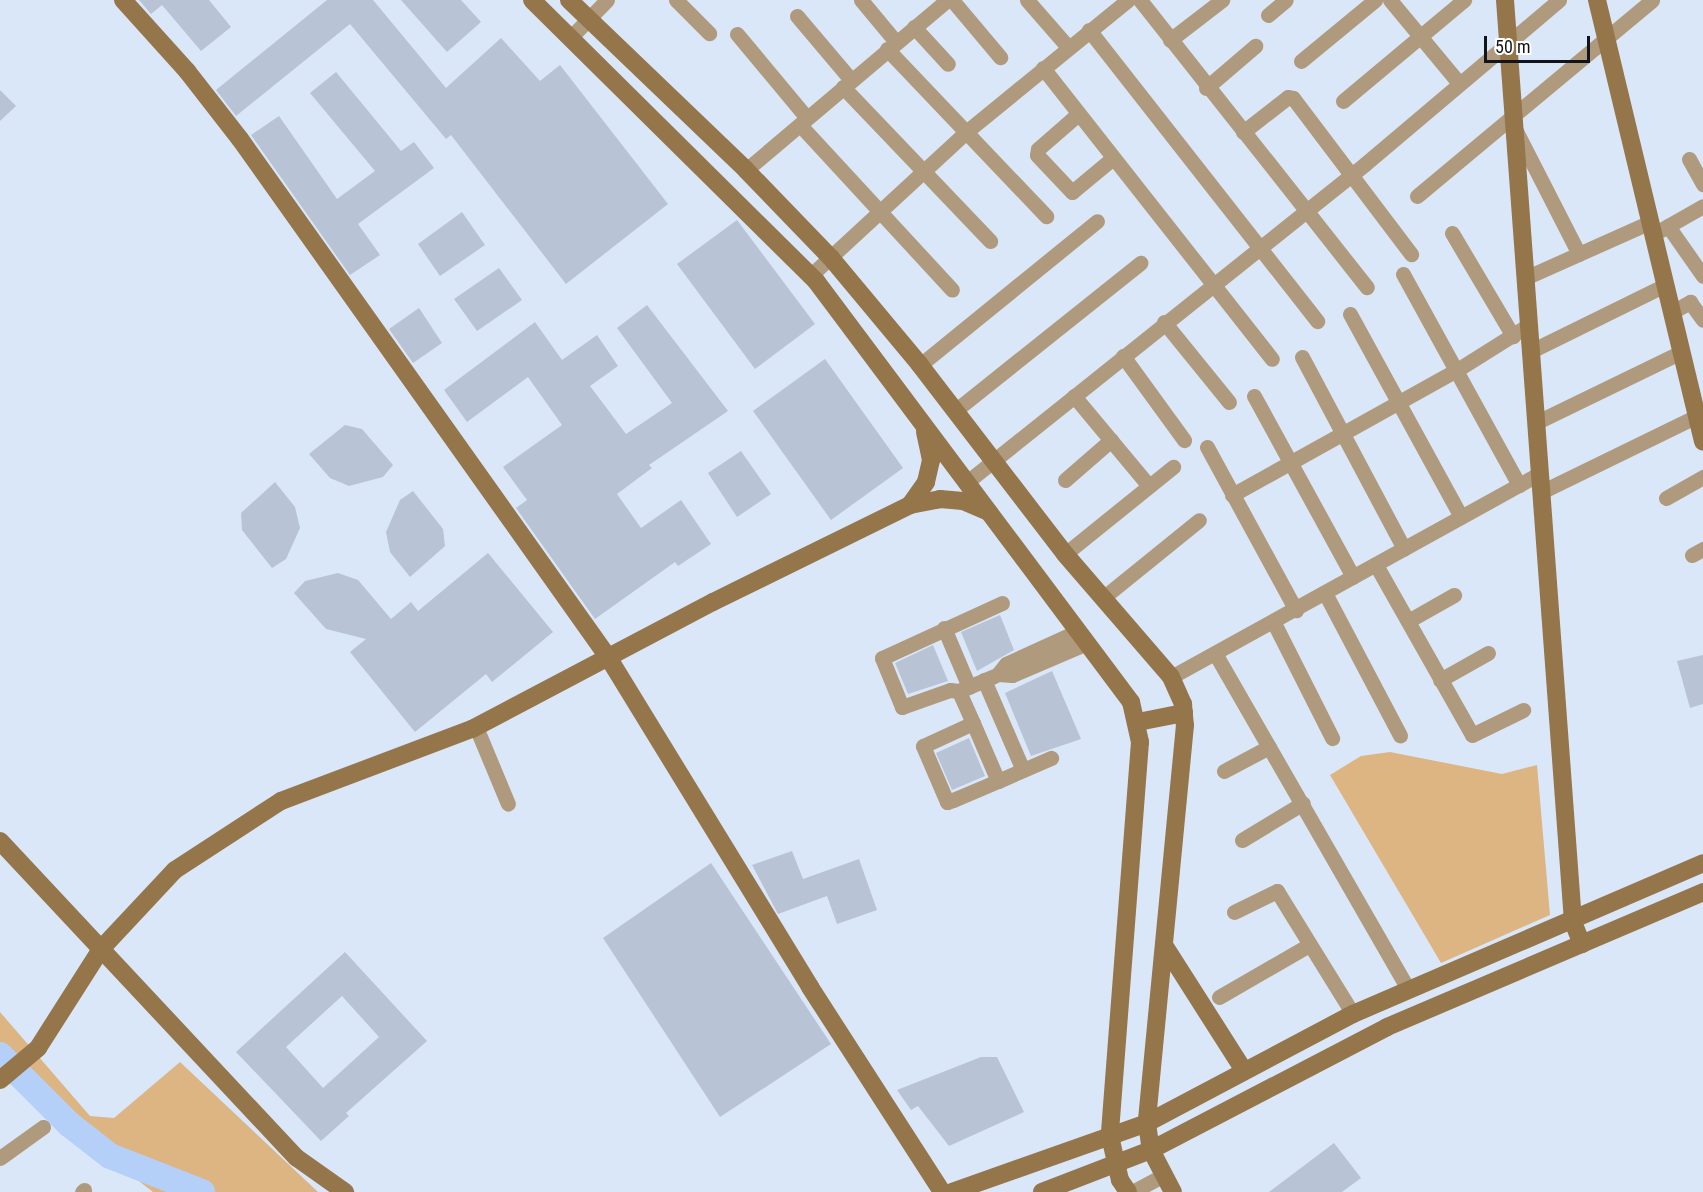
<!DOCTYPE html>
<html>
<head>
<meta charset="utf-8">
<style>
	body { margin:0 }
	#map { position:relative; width:1703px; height:1192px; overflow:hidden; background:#dae7f9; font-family:"Roboto Condensed",sans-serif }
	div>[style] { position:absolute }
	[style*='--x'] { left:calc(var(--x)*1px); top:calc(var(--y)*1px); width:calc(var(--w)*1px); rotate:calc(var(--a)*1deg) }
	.green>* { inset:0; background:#ddb583 }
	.river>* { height:26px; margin:-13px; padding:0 13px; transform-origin:13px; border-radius:13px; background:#b4cff8 }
	.building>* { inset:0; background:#b8c3d5 }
	.street>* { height:15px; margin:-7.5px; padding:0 7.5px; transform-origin:7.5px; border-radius:7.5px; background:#b09a7d }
	.secondary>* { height:18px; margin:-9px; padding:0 9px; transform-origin:9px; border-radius:9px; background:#95754a }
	span { translate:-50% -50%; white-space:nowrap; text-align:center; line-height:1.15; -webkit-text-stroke:4.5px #fff; paint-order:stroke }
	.scale { position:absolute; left:1484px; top:36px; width:106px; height:27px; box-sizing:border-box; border:3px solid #11151b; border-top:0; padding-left:8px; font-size:18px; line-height:21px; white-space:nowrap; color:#11151b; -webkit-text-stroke:4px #fff; paint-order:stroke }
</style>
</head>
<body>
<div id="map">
	<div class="green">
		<i style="clip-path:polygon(1390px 752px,1502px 774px,1537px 765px,1550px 915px,1441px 963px,1330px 775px,1361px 756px)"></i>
		<i style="clip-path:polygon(0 1012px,90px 1116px,114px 1118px,180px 1062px,318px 1192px,153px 1192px,63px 1122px,0 1060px)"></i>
	</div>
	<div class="river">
		<i style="--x:0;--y:1055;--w:98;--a:45"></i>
		<i style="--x:69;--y:1124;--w:52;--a:38"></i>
		<i style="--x:110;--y:1156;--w:99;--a:21.4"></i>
	</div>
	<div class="building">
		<i style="clip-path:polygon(139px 0,209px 0,231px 27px,201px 51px,162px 5px,151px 14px)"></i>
		<i style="clip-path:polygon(327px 0,373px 0,446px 88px,501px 38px,540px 81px,560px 65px,668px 204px,566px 284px,451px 135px,446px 139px,350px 24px,236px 116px,216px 90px)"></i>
		<i style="clip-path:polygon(401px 0,461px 0,481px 22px,447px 52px)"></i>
		<i style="clip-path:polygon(336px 72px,401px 151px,414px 142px,434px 168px,358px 224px,380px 255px,350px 275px,251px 135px,279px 116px,337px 199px,375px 171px,310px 93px)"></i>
		<i style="clip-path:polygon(0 90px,16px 106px,0 121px)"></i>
		<i style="clip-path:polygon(462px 212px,485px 245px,440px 276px,418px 244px)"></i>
		<i style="clip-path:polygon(737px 220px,815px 324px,755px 369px,677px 264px)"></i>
		<i style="clip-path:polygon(499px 268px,522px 300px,477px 331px,454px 299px)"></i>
		<i style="clip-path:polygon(647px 305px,728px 411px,649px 465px,652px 468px,617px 494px,641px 528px,681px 500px,711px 544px,678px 566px,675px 562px,595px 619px,516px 508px,527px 500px,503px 467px,562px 425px,528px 377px,467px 422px,444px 390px,535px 322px,562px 360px,597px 335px,618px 366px,590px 386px,626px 434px,672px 403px,617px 328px)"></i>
		<i style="clip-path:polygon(419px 308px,442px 343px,413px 363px,389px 329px)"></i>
		<i style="clip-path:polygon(825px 359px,903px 468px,831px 520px,753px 411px)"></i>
		<i style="clip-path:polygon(345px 425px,362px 429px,393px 465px,383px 477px,349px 486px,330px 478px,309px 454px)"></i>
		<i style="clip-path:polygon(741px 451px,771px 494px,737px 517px,708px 473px)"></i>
		<i style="clip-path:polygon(275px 482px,295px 507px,300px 528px,286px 559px,272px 568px,242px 530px,241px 513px)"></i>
		<i style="clip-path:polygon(413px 491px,443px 529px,445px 546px,410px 577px,390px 552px,386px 532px,400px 500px)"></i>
		<i style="clip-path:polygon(488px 553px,553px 632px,492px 682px,486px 674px,415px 732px,350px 652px,366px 639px,326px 629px,294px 593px,305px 581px,338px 573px,358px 580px,391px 619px,411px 602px,418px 611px)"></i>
		<i style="clip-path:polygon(1000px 615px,1014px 650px,977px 671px,961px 632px)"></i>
		<i style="clip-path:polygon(933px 645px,948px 681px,908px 694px,895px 663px)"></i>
		<i style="clip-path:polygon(1703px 655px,1703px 704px,1690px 708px,1677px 661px)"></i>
		<i style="clip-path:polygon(1052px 671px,1081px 739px,1031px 756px,1005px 693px)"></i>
		<i style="clip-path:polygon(969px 738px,985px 776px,952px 790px,936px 753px)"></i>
		<i style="clip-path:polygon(792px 851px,803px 879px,859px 859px,877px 910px,837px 924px,827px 896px,778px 914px,752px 865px)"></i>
		<i style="clip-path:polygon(711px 863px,831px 1044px,720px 1117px,603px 938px)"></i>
		<i style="clip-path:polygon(evenodd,345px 952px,427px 1041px,346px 1113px,349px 1116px,321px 1141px,236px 1052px,345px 952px,342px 996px,379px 1037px,323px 1088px,286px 1047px,342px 996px)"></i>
		<i style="clip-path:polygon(981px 1057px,997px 1057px,1024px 1112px,949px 1146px,918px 1106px,911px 1110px,897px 1090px)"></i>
		<i style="clip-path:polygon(1334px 1143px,1361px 1178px,1342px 1192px,1269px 1192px)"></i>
	</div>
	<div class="street">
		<i style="--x:676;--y:0;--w:47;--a:45"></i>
		<i style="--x:861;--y:0;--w:55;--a:50.2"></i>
		<i style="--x:952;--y:0;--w:75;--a:49.9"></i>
		<i style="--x:1027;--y:0;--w:62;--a:48.9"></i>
		<i style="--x:1140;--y:0;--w:366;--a:51.7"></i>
		<i style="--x:1390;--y:0;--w:108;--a:50.3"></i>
		<i style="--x:1268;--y:15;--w:23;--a:-40"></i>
		<i style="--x:797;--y:16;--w:84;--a:49.8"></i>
		<i style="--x:914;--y:27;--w:50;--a:47.4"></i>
		<i style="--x:1089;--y:30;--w:370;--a:51.9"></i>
		<i style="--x:737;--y:34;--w:109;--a:50.2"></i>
		<i style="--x:570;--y:38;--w:53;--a:-45.8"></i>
		<i style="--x:1170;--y:40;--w:66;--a:-37.6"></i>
		<i style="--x:887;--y:49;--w:231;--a:46.4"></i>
		<i style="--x:1301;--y:61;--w:96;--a:-39.5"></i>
		<i style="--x:1043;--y:68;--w:370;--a:51.8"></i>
		<i style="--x:843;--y:87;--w:213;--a:46.3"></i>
		<i style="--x:1206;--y:88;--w:65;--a:-40.6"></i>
		<i style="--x:1343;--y:101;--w:158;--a:-39.9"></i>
		<i style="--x:1077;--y:115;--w:52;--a:138.9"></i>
		<i style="--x:1038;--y:149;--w:6;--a:99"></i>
		<i style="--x:1037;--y:155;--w:51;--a:46.6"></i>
		<i style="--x:1072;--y:192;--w:53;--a:-39.7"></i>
		<i style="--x:800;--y:125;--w:224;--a:47.3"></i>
		<i style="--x:1516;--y:131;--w:138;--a:62.9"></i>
		<i style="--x:1243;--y:132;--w:57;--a:-37.9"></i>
		<i style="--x:1288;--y:97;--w:5;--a:11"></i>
		<i style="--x:1293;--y:98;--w:196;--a:52.9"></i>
		<i style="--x:1689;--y:159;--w:29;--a:61"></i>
		<i style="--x:746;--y:170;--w:263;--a:-40.2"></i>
		<i style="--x:1417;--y:196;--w:306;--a:-39.8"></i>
		<i style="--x:1668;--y:226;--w:61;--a:55"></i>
		<i style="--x:1661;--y:230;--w:48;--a:-29.7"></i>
		<i style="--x:1452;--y:233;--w:120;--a:59.4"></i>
		<i style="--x:1403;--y:274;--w:241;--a:61.2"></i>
		<i style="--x:810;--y:276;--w:212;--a:-42.7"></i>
		<i style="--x:966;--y:132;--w:209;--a:-39.2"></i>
		<i style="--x:1525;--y:278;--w:137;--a:-24.1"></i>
		<i style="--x:1672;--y:312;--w:21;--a:-29"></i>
		<i style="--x:1690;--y:302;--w:22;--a:54"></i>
		<i style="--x:1350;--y:314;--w:231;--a:61.3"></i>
		<i style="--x:1164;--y:322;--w:103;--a:50.9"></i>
		<i style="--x:1529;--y:352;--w:152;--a:-26.2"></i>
		<i style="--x:1123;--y:356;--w:104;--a:54"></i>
		<i style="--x:1302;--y:357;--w:217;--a:62"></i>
		<i style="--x:920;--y:365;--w:228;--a:-39.1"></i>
		<i style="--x:1074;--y:396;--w:117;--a:50.2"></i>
		<i style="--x:1254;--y:396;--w:206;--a:61.3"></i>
		<i style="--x:956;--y:410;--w:236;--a:-38.6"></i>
		<i style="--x:1535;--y:423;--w:162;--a:-25.9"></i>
		<i style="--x:1207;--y:447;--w:186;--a:61.4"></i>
		<i style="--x:1065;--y:480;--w:61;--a:-41"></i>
		<i style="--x:967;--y:482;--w:509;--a:-38.62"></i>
		<i style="--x:1365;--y:164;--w:254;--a:-40.2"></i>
		<i style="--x:1541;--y:492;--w:174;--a:-26"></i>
		<i style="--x:1232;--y:495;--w:257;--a:-29.1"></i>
		<i style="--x:1457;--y:370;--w:83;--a:-32.2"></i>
		<i style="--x:1666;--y:498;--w:43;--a:-29.6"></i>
		<i style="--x:1065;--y:554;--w:139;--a:-38.9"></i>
		<i style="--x:1692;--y:555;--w:13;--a:-29"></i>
		<i style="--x:1376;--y:565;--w:195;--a:60.5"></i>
		<i style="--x:1472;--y:735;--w:57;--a:-26.1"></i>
		<i style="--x:1325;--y:593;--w:161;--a:62.2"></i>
		<i style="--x:1104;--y:597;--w:122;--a:-39"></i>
		<i style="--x:1408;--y:621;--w:53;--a:-29.5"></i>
		<i style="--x:1274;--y:623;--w:129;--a:63.2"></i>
		<i style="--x:944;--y:628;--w:64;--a:67"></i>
		<i style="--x:1078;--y:631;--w:79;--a:155.4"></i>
		<i style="--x:1006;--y:664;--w:13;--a:129"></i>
		<i style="--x:998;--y:674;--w:14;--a:4"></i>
		<i style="--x:1012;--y:675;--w:82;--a:-23.1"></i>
		<i style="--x:1216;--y:655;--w:385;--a:60.1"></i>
		<i style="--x:1171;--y:677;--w:420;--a:-28.9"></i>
		<i style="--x:984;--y:680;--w:98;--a:66.6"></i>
		<i style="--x:1440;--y:680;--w:55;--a:-29.4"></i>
		<i style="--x:959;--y:691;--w:9;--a:-174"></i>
		<i style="--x:950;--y:690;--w:51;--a:160.5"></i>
		<i style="--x:902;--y:707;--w:53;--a:-112.2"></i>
		<i style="--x:882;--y:658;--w:132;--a:-24.6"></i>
		<i style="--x:973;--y:723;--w:35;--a:-114"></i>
		<i style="--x:959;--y:691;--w:38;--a:-23"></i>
		<i style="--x:476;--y:727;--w:83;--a:67.4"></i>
		<i style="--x:1224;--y:771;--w:51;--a:-28.1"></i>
		<i style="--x:998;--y:781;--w:63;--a:-113.3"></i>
		<i style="--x:973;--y:723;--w:55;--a:155.3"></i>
		<i style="--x:923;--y:746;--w:61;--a:66.8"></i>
		<i style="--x:947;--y:802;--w:6;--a:-18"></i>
		<i style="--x:953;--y:800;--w:49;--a:-22.9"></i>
		<i style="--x:998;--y:781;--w:58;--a:-23.5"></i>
		<i style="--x:1242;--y:840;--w:71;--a:-31.2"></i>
		<i style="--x:1234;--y:912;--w:48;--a:-26"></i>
		<i style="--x:1277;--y:891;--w:145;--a:58.3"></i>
		<i style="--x:1219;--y:997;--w:104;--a:-30"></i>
		<i style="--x:0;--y:1158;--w:53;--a:-35.8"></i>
		<i style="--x:82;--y:1192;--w:3;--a:-45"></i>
		<i style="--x:1132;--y:1192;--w:36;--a:-28"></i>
	</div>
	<div class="secondary">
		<i style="--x:123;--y:0;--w:96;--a:48"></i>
		<i style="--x:187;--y:71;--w:86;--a:52.1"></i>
		<i style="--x:240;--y:139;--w:635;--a:54.61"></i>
		<i style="--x:608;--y:657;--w:387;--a:58.5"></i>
		<i style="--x:810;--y:987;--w:244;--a:57.2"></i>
		<i style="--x:532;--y:0;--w:400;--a:44.7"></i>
		<i style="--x:816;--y:281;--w:526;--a:53.2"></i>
		<i style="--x:1131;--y:702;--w:41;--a:77.3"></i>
		<i style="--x:1140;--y:742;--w:395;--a:94.4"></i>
		<i style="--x:1110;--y:1136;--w:45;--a:77.2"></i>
		<i style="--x:1120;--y:1180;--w:14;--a:56"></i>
		<i style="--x:569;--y:0;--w:245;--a:43.8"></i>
		<i style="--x:746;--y:170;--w:122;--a:46"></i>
		<i style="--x:831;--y:258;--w:139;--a:50.2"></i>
		<i style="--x:920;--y:365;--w:238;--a:52.5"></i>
		<i style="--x:1065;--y:554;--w:162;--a:49.2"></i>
		<i style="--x:1171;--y:677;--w:30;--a:66"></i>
		<i style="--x:1183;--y:704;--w:21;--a:85"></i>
		<i style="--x:1185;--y:725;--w:400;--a:95.5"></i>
		<i style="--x:1147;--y:1123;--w:27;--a:82"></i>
		<i style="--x:1151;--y:1150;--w:47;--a:62.4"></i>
		<i style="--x:1505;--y:0;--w:925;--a:85.78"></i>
		<i style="--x:1573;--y:922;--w:24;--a:68"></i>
		<i style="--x:1597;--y:0;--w:454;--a:76.5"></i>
		<i style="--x:910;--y:505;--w:28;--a:-55"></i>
		<i style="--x:926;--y:482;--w:23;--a:-77"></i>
		<i style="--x:931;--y:460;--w:29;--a:-102"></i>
		<i style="--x:1138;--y:722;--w:47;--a:-11.1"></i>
		<i style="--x:0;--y:841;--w:434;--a:46.9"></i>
		<i style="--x:297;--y:1158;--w:59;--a:35.3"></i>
		<i style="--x:1164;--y:945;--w:147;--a:57.5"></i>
		<i style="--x:0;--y:1080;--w:50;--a:-40.1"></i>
		<i style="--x:38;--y:1048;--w:117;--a:-57.5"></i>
		<i style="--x:101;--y:949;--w:108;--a:-46.9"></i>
		<i style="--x:175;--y:870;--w:126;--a:-33.1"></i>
		<i style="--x:281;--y:801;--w:204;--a:-20.7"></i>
		<i style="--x:472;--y:729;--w:272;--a:-27.8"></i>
		<i style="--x:713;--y:602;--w:220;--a:-26.2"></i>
		<i style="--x:910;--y:505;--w:31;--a:-11"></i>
		<i style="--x:940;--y:499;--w:23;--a:5"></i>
		<i style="--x:963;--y:501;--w:28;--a:23"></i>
		<i style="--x:952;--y:1192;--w:207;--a:-19.5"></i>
		<i style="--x:1147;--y:1123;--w:233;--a:-27.9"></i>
		<i style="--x:1353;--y:1014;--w:381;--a:-23.3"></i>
		<i style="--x:1042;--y:1192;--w:117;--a:-21.1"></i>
		<i style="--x:1151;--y:1150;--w:266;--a:-27.5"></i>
		<i style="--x:1387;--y:1027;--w:344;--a:-23.1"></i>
	</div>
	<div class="scale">50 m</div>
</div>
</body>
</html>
